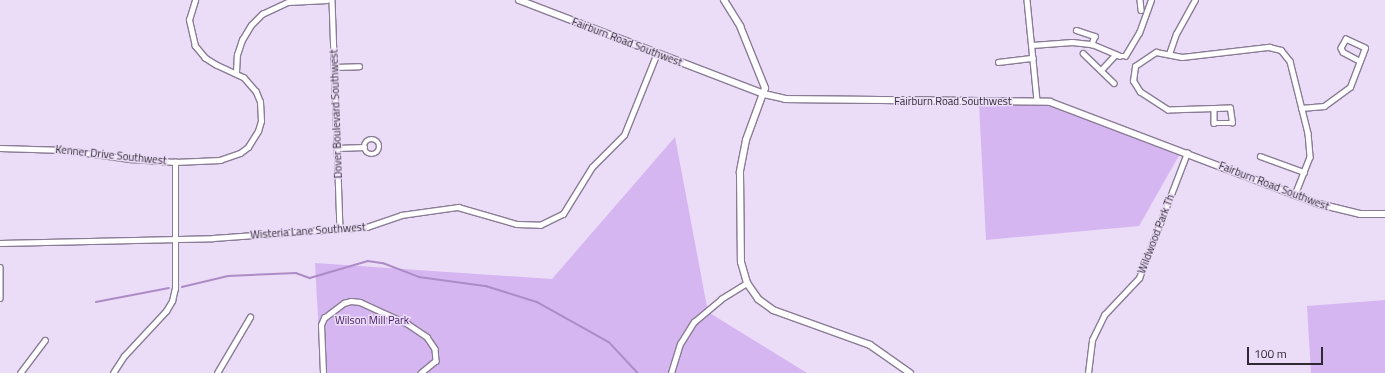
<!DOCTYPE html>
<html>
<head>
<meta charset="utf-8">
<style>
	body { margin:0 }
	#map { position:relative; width:1385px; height:373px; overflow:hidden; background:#ebdcf8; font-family:"Titillium Web",sans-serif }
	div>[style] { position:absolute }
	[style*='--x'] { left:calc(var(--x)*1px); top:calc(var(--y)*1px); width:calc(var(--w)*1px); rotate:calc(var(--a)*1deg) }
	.green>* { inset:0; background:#d6b6f0 }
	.stream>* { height:1.5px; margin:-0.75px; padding:0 0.75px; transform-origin:0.75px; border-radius:0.75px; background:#ad8cc6 }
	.roads { filter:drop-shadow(1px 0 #8a7c95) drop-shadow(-1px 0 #8a7c95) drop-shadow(0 1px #8a7c95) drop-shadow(0 -1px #8a7c95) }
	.street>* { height:4.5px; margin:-2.25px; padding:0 2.25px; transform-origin:2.25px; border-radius:2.25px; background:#fff }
	.street>.ring { margin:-2.25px; padding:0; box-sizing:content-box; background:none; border:4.5px solid #fff; border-radius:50% }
	.secondary>* { height:6px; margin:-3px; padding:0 3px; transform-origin:3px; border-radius:3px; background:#fff }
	span { translate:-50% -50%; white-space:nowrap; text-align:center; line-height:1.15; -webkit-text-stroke:3px #ebdcf8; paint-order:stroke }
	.street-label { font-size:11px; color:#2f2933 }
	.park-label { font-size:11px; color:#4c2166 }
	.scale { position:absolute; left:1247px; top:347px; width:76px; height:18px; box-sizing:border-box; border:2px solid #2f2933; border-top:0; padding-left:5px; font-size:12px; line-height:14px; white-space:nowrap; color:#2f2933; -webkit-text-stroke:3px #ebdcf8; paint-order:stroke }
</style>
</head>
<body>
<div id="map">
	<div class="green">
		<i style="clip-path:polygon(1055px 102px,1119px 124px,1181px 152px,1139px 226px,986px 240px,979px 104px)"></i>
		<i style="clip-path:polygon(675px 137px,708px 312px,807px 373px,321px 373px,315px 263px,552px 279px)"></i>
		<i style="clip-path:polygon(1385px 300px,1385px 373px,1311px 373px,1307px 306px)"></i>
	</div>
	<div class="stream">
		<i style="--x:182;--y:287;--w:47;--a:-13.4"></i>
		<i style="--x:228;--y:276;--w:68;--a:-2.5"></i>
		<i style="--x:296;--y:273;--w:15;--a:20"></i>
		<i style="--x:310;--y:278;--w:60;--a:-16.3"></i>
		<i style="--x:368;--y:261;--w:15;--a:8"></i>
		<i style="--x:383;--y:263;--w:39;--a:21"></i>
		<i style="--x:419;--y:277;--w:68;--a:7.7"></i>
		<i style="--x:486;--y:286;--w:53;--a:17.4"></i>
		<i style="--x:537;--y:302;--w:82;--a:29.1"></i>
		<i style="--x:609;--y:342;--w:42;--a:46.9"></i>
		<i style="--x:96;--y:302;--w:74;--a:-10.9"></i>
	</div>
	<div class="roads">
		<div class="street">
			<i style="--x:332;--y:0;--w:229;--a:88"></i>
			<i style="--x:1027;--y:0;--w:101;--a:84.3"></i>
			<i style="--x:1140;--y:0;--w:10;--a:84"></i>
			<i style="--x:1076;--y:30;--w:20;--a:18"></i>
			<i style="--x:1095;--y:36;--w:9;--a:111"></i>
			<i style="--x:1032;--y:45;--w:40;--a:-4.3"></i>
			<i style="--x:1072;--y:42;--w:20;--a:6"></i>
			<i style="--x:1092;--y:44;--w:30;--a:23"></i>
			<i style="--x:1120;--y:56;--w:5;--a:0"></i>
			<i style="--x:1125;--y:56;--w:27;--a:-59"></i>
			<i style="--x:1139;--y:33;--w:35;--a:-70"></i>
			<i style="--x:1083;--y:53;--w:43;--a:44.1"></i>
			<i style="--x:1169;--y:54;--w:21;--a:-71"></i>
			<i style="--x:1176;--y:34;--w:39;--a:-61"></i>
			<i style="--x:998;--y:62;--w:35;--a:-7"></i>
			<i style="--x:335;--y:67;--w:24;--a:-2"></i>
			<i style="--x:1101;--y:70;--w:21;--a:-47"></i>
			<i style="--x:236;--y:72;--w:17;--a:-87"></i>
			<i style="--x:237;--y:55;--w:16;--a:-72"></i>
			<i style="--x:242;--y:40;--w:17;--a:-59"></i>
			<i style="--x:251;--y:25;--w:16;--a:-45"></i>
			<i style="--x:262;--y:14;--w:29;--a:-25"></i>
			<i style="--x:288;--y:2;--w:39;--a:-3"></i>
			<i style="--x:1301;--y:108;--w:23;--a:-5"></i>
			<i style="--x:1324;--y:106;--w:32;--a:-36"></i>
			<i style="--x:1350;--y:87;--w:36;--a:-69"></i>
			<i style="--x:1363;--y:53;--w:5;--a:-68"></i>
			<i style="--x:1365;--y:48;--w:21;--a:-155"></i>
			<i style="--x:1346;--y:39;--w:10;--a:119"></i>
			<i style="--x:1341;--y:48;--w:4;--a:63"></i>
			<i style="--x:1343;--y:52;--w:19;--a:28"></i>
			<i style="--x:1214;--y:109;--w:14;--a:90"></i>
			<i style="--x:1214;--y:123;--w:18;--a:0"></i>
			<i style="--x:1232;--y:123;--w:15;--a:-98"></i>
			<i style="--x:1230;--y:108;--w:62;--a:178.2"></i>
			<i style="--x:1168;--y:110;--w:33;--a:-147"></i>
			<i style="--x:1140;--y:92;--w:13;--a:-122"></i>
			<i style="--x:1133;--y:81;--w:15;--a:-82"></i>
			<i style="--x:1135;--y:66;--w:25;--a:-34"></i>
			<i style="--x:1156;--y:52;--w:26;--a:11"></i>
			<i style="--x:1182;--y:57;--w:88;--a:-6.6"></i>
			<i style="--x:1269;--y:47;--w:12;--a:14"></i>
			<i style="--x:1281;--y:50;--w:14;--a:51"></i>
			<i style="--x:1290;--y:61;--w:74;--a:76"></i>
			<i style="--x:1308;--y:133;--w:24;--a:85"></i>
			<i style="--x:1310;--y:157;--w:41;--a:111.5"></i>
			<i class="ring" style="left:364px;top:139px;width:11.5px;height:11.5px"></i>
			<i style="--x:0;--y:148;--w:65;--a:1.8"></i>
			<i style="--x:65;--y:150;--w:67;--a:7.8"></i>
			<i style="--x:131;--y:159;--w:44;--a:3.9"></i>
			<i style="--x:175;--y:162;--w:45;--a:-2.5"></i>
			<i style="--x:220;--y:160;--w:21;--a:-19"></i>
			<i style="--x:240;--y:153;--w:10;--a:-37"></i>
			<i style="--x:248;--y:147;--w:19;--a:-58"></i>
			<i style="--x:258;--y:131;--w:10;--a:-73"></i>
			<i style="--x:261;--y:121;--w:19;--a:-93"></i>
			<i style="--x:260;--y:102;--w:11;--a:-112"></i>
			<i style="--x:256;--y:92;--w:18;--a:-131"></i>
			<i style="--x:244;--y:78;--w:31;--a:-155"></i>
			<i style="--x:216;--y:65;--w:13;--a:-148"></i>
			<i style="--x:205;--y:58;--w:16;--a:-130"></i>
			<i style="--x:195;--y:46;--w:27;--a:-103"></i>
			<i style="--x:189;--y:20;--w:21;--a:-73"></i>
			<i style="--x:337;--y:148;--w:27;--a:-2"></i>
			<i style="--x:1260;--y:156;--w:47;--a:20"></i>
			<i style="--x:0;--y:243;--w:213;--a:-1.3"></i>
			<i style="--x:213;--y:238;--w:154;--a:-4.1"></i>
			<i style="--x:367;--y:227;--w:36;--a:-19"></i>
			<i style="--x:401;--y:215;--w:58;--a:-8"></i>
			<i style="--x:458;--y:207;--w:61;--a:16.1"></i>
			<i style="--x:517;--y:224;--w:23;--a:2"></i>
			<i style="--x:540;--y:225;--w:25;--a:-26"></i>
			<i style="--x:563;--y:214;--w:55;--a:-58.3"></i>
			<i style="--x:592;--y:167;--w:45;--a:-45"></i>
			<i style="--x:624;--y:135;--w:88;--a:-68.1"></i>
			<i style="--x:0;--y:267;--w:31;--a:90"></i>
			<i style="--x:20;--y:373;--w:41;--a:-52.9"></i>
			<i style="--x:113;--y:373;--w:20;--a:-57"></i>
			<i style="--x:124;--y:356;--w:62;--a:-47"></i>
			<i style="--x:166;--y:311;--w:12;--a:-59"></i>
			<i style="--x:172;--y:301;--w:13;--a:-77"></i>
			<i style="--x:175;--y:288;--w:126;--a:-90"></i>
			<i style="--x:217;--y:373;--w:65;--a:-59.5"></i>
			<i style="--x:323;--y:373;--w:48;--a:-92.4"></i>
			<i style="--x:321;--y:325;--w:8;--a:-67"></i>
			<i style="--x:324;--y:318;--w:25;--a:-37"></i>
			<i style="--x:344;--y:303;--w:7;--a:-16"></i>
			<i style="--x:351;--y:301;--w:9;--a:6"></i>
			<i style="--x:360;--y:302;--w:53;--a:24.6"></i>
			<i style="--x:408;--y:324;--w:23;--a:34"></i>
			<i style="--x:427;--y:337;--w:14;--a:56"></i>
			<i style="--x:435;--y:349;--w:12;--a:85"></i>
			<i style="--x:436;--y:361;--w:19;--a:141"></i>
			<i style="--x:671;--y:373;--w:30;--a:-73"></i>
			<i style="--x:680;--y:344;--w:26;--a:-58"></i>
			<i style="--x:694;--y:322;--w:35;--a:-40"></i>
			<i style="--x:721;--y:299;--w:31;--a:-32"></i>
			<i style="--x:1088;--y:373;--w:33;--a:-83"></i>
			<i style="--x:1092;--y:340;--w:28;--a:-64"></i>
			<i style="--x:1104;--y:315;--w:51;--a:-46.6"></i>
			<i style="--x:1139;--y:278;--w:134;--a:-69"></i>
		</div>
		<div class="secondary">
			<i style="--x:519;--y:0;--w:262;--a:21"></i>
			<i style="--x:764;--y:94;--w:22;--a:13"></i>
			<i style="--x:785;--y:99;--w:265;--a:0.6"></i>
			<i style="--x:1050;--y:102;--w:288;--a:20.8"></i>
			<i style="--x:1319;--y:204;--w:42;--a:13.7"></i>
			<i style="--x:1360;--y:214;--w:25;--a:0"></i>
			<i style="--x:724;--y:0;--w:31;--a:58"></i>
			<i style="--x:740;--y:26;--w:67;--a:68"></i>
			<i style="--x:765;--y:88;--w:55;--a:110.1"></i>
			<i style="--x:746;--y:140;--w:33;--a:101"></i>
			<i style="--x:740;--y:172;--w:90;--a:89.4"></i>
			<i style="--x:741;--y:262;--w:22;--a:74"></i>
			<i style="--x:747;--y:283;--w:19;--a:55"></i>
			<i style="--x:758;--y:299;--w:19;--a:36"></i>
			<i style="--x:773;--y:310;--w:103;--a:19.8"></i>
			<i style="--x:870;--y:345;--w:49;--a:35"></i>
		</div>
	</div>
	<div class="street-label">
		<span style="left:627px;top:42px;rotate:21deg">Fairburn Road Southwest</span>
		<span style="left:953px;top:101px">Fairburn Road Southwest</span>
		<span style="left:336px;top:114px;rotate:-92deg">Dover Boulevard Southwest</span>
		<span style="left:111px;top:155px;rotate:6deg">Kenner Drive Southwest</span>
		<span style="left:1274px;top:186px;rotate:21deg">Fairburn Road Southwest</span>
		<span style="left:308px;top:231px;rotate:-4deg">Wisteria Lane Southwest</span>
		<span style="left:1156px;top:234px;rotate:-69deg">Wildwood Park Th</span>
	</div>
	<div class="park-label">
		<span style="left:372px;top:320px">Wilson Mill Park</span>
	</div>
	<div class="scale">100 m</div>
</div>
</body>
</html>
